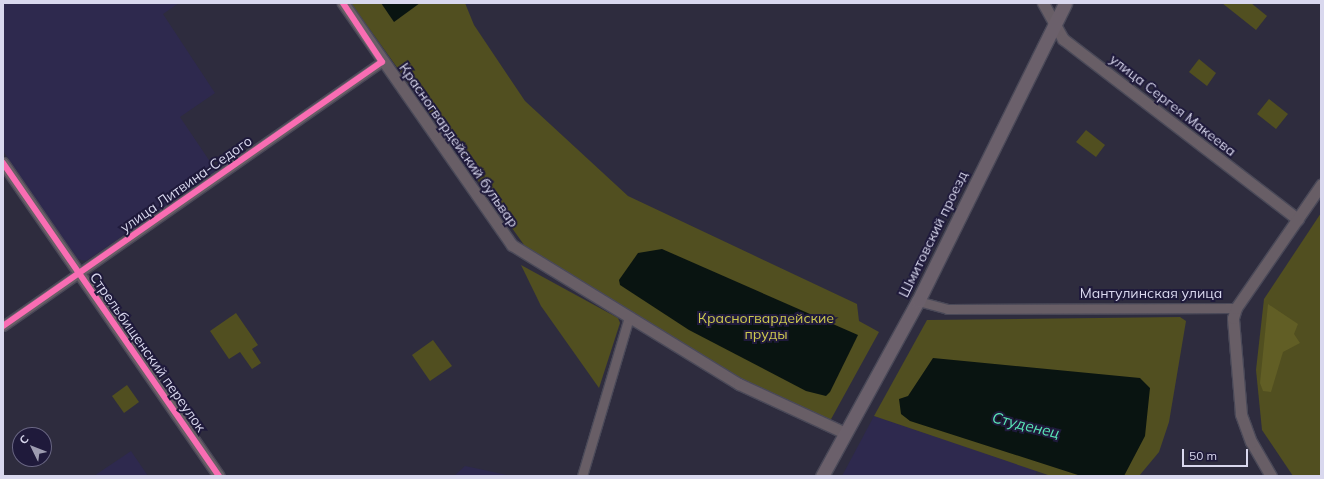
<!DOCTYPE html>
<html>
<head>
<meta charset="utf-8">
<style>
	body { margin:0 }
	#map { position:relative; width:1324px; height:479px; overflow:hidden; background:#2e2c3e; font-family:Mulish,sans-serif }
	div>[style] { position:absolute }
	[style*='--x'] { left:calc(var(--x)*1px); top:calc(var(--y)*1px); width:calc(var(--w)*1px); rotate:calc(var(--a)*1deg) }
	.built>* { inset:0; background:#2e294e }
	.green>* { inset:0; background:#514f20 }
	.forest>* { inset:0; background:#615e25 }
	.water>* { inset:0; background:#091411 }
	.roads { filter:drop-shadow(1px 0 #4a4958) drop-shadow(-1px 0 #4a4958) drop-shadow(0 1px #4a4958) drop-shadow(0 -1px #4a4958) }
	.minor>* { height:9px; margin:-4.5px; padding:0 4.5px; transform-origin:4.5px; border-radius:4.5px; background:#685e66 }
	.tertiary>* { height:11px; margin:-5.5px; padding:0 5.5px; transform-origin:5.5px; border-radius:5.5px; background:#685e66 }
	.secondary>* { height:13px; margin:-6.5px; padding:0 6.5px; transform-origin:6.5px; border-radius:6.5px; background:#6b606b }
	.cycleway>* { height:6px; margin:-3px; padding:0 3px; transform-origin:3px; border-radius:3px; background:#f96db3 }
	span { translate:-50% -50%; white-space:nowrap; text-align:center; line-height:1.15; -webkit-text-stroke:4px #1f1a3b; paint-order:stroke }
	.street-label { font-size:14px; color:#d9d8ee }
	.park-label { font-size:14px; color:#cdc84f }
	.water-label { font-size:15px; color:#5ae8b8; font-style:italic }
	.frame { position:absolute; inset:0; border:4px solid #d9d8ee; pointer-events:none }
	.north { position:absolute; left:12px; top:427px; width:40px; height:40px; box-sizing:border-box; background:#1f1a3b; border:1px solid #696683; border-radius:50%; rotate:313deg; font-size:11px; font-weight:700; line-height:16px; text-align:center; color:#d9d8ee }
	.north::after { content:''; display:block; margin:auto; width:14px; height:18px; background:#9d9cb0; clip-path:polygon(50% 0,100% 100%,50% 72%,0 100%) }
	.scale { position:absolute; left:1182px; top:449px; width:66px; height:18px; box-sizing:border-box; border:2px solid #d9d8ee; border-top:0; padding-left:5px; font-size:12px; line-height:14px; white-space:nowrap; color:#d9d8ee; -webkit-text-stroke:3px #1f1a3b; paint-order:stroke }
</style>
</head>
<body>
<div id="map">
	<div class="built">
		<i style="clip-path:polygon(3px 3px,179px 3px,163px 14px,215px 93px,180px 117px,217px 172px,86px 261px,77px 259px,3px 151px)"></i>
		<i style="clip-path:polygon(874px 416px,1037px 471px,1035px 476px,842px 476px)"></i>
		<i style="clip-path:polygon(131px 451px,148px 476px,94px 476px)"></i>
		<i style="clip-path:polygon(465px 466px,484px 470px,511px 476px,454px 476px)"></i>
	</div>
	<div class="green">
		<i style="clip-path:polygon(351px 3px,465px 3px,474px 25px,525px 101px,628px 196px,857px 304px,859px 321px,879px 332px,830px 421px,736px 377px,527px 249px)"></i>
		<i style="clip-path:polygon(1222px 3px,1251px 3px,1267px 16px,1256px 30px)"></i>
		<i style="clip-path:polygon(1199px 59px,1216px 73px,1207px 86px,1189px 72px)"></i>
		<i style="clip-path:polygon(1269px 99px,1288px 114px,1276px 129px,1257px 114px)"></i>
		<i style="clip-path:polygon(1086px 130px,1105px 145px,1096px 157px,1076px 142px)"></i>
		<i style="clip-path:polygon(1321px 213px,1321px 476px,1293px 476px,1262px 430px,1256px 370px,1264px 299px)"></i>
		<i style="clip-path:polygon(521px 265px,618px 318px,620px 323px,599px 388px,541px 306px)"></i>
		<i style="clip-path:polygon(236px 313px,258px 345px,252px 349px,261px 363px,252px 369px,240px 352px,229px 359px,210px 331px)"></i>
		<i style="clip-path:polygon(1180px 317px,1186px 321px,1169px 422px,1159px 452px,1139px 476px,1051px 476px,874px 416px,927px 320px)"></i>
		<i style="clip-path:polygon(433px 340px,452px 366px,430px 381px,412px 355px)"></i>
		<i style="clip-path:polygon(127px 385px,139px 402px,124px 413px,112px 396px)"></i>
	</div>
	<div class="forest">
		<i style="clip-path:polygon(1268px 304px,1298px 324px,1294px 334px,1300px 343px,1283px 352px,1271px 392px,1263px 391px,1260px 383px)"></i>
	</div>
	<div class="water">
		<i style="clip-path:polygon(381px 3px,420px 3px,394px 22px)"></i>
		<i style="clip-path:polygon(662px 249px,858px 335px,830px 392px,826px 396px,806px 391px,689px 330px,620px 285px,619px 280px,638px 253px)"></i>
		<i style="clip-path:polygon(933px 358px,1140px 378px,1150px 388px,1145px 436px,1124px 476px,1081px 476px,910px 421px,901px 414px,899px 399px,908px 396px)"></i>
	</div>
	<div class="roads">
		<div class="minor">
			<i style="--x:918;--y:301;--w:30;--a:15"></i>
			<i style="--x:947;--y:309;--w:289;--a:-0.2"></i>
			<i style="--x:3;--y:326;--w:462;--a:-34.9"></i>
			<i style="--x:582;--y:476;--w:166;--a:-73.5"></i>
		</div>
		<div class="tertiary">
			<i style="--x:343;--y:3;--w:295;--a:55.1"></i>
			<i style="--x:512;--y:245;--w:266;--a:31.5"></i>
			<i style="--x:739;--y:384;--w:117;--a:24.8"></i>
			<i style="--x:1043;--y:3;--w:41;--a:60.9"></i>
			<i style="--x:1063;--y:39;--w:296;--a:37.5"></i>
			<i style="--x:3;--y:163;--w:380;--a:55.4"></i>
			<i style="--x:1271;--y:476;--w:39;--a:-120"></i>
			<i style="--x:1251;--y:442;--w:30;--a:-110"></i>
			<i style="--x:1241;--y:414;--w:96;--a:-94.8"></i>
			<i style="--x:1233;--y:318;--w:10;--a:-73"></i>
			<i style="--x:1236;--y:308;--w:150;--a:-55.4"></i>
		</div>
		<div class="secondary">
			<i style="--x:822;--y:476;--w:200;--a:-61.3"></i>
			<i style="--x:918;--y:301;--w:332;--a:-63.7"></i>
		</div>
	</div>
	<div class="cycleway">
		<i style="--x:3;--y:163;--w:380;--a:55.4"></i>
		<i style="--x:3;--y:326;--w:462;--a:-34.9"></i>
		<i style="--x:382;--y:62;--w:71;--a:-123.5"></i>
	</div>
	<div class="street-label">
		<span style="left:1173px;top:105px;rotate:38deg">улица Сергея Макеева</span>
		<span style="left:459px;top:145px;rotate:55deg">Красногвардейский бульвар</span>
		<span style="left:186px;top:184px;rotate:-35deg">улица Литвина-Седого</span>
		<span style="left:933px;top:234px;rotate:-64deg">Шмитовский проезд</span>
		<span style="left:1151px;top:293px">Мантулинская улица</span>
		<span style="left:148px;top:352px;rotate:55deg">Стрельбищенский переулок</span>
	</div>
	<div class="park-label">
		<span style="left:766px;top:326px">Красногвардейские<br>пруды</span>
	</div>
	<div class="water-label">
		<span style="left:1026px;top:425px;rotate:14deg">Студенец</span>
	</div>
	<div class="frame"></div>
	<div class="north">С</div>
	<div class="scale">50 m</div>
</div>
</body>
</html>
